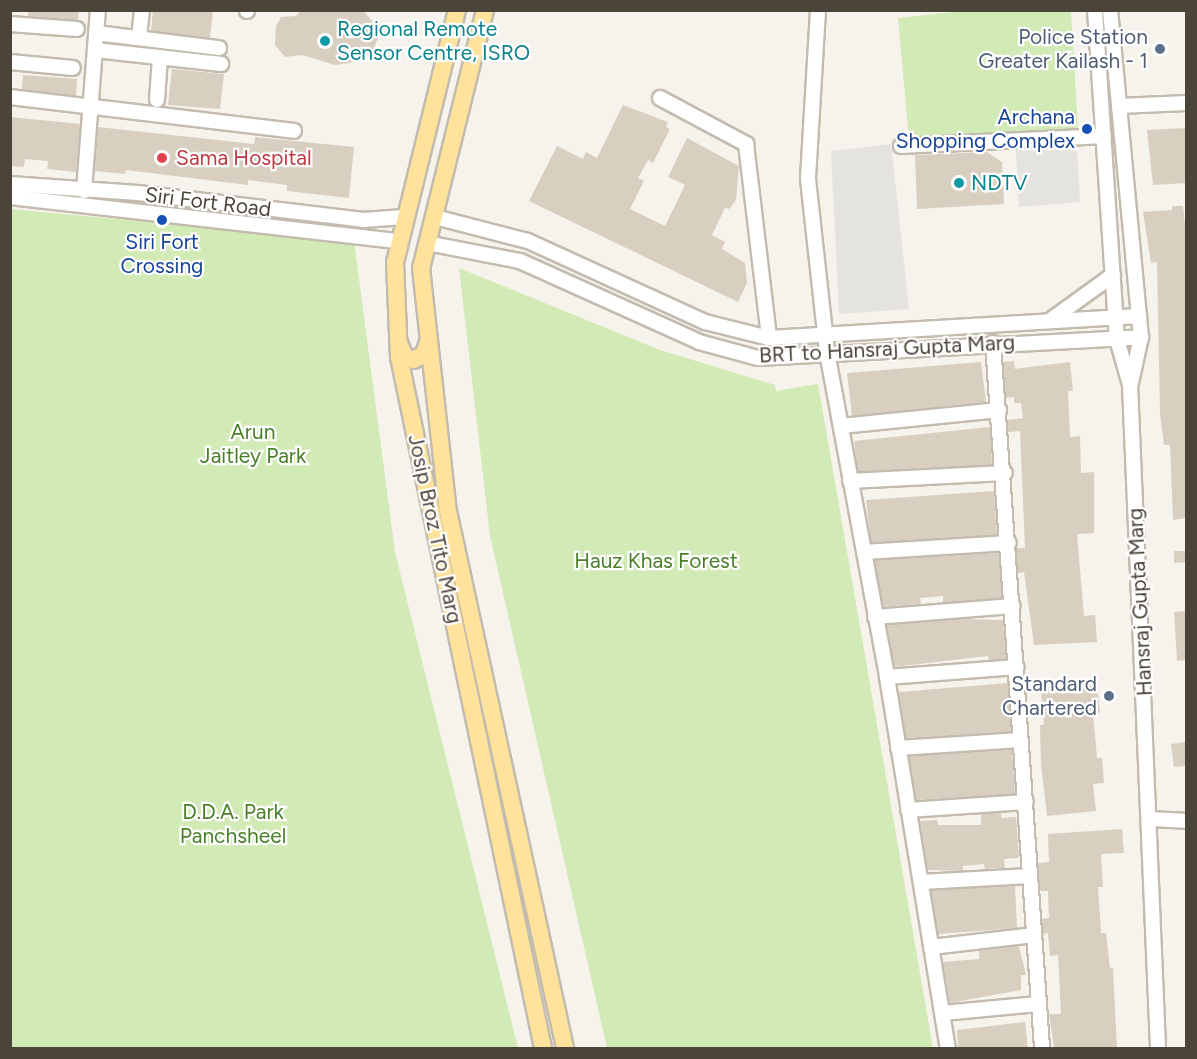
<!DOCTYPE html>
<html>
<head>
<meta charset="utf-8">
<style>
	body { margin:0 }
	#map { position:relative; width:1197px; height:1059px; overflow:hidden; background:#f6f3ec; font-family:Figtree,sans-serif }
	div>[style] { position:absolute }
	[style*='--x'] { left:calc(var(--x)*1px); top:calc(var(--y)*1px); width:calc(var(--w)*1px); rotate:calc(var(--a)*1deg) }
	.green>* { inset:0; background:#d2eab5 }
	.parking>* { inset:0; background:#e5e3e0 }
	.building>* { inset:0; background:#d8cfc1 }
	.roads { filter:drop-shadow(2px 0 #c2bbae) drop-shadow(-2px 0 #c2bbae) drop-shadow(0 2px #c2bbae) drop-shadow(0 -2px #c2bbae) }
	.minor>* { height:14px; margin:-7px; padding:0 7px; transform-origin:7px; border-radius:7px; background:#fff }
	.major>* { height:16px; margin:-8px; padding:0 8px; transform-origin:8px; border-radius:8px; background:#ffe39c }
	.dots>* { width:16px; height:16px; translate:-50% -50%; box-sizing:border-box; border:3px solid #fff; border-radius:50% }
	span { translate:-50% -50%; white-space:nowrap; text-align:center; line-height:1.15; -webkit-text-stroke:4.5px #fff; paint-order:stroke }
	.culture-label { font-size:21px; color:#0d838f }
	.left { translate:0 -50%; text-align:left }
	.service-label { font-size:21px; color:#4e5e75 }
	.right { translate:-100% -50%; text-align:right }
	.transit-label { font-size:21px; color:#164399 }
	.health-label { font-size:21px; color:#be3a42 }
	.street-label { font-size:21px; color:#4b4439 }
	.park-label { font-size:21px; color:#4a7f2a }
	.frame { position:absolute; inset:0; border:12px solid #4b4439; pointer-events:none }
</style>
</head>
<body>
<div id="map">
	<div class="green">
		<i style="clip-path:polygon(972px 10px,1071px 11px,1078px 129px,909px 140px,898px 18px)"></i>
		<i style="clip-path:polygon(10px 209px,354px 241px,395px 552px,518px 1048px,11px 1048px)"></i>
		<i style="clip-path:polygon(459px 268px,660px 350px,775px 385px,776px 391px,818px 384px,933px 1048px,607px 1048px,490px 536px)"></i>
	</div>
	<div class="parking">
		<i style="clip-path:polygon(1076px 132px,1080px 202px,1019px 207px,1015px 136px)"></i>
		<i style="clip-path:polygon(891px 144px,909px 309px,839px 314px,831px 151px)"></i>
	</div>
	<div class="building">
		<i style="clip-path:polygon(28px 10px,79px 10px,78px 20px,28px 16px)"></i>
		<i style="clip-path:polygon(153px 10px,213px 10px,210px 38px,151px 31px)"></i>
		<i style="clip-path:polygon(301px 10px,363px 10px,375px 25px,378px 38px,374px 48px,350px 63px,335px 65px,302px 55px,285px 57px,275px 45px,276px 26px,281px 17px,296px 16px)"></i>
		<i style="clip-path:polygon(172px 69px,224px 74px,220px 109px,168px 105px)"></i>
		<i style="clip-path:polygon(23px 75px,77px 79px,76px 96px,22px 89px)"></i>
		<i style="clip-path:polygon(623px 105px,668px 122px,666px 127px,670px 129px,653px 163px,648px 160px,638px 178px,644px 181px,630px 209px,665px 226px,685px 185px,668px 177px,687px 138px,739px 166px,736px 200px,729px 209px,725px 208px,712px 235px,725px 242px,722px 249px,745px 263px,747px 283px,738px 302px,529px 201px,557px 146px,583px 159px,586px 152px,597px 158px)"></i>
		<i style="clip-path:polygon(10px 117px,80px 124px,76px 172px,47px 169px,48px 161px,25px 159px,24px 167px,10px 166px)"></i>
		<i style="clip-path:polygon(98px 127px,254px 144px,255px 137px,354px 147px,349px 198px,287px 191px,287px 185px,248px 180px,248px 185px,126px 170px,125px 174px,95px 171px)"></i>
		<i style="clip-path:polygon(1186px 128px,1186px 183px,1153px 185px,1147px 130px)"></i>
		<i style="clip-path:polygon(987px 152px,1002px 162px,1004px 204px,917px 209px,915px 155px)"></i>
		<i style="clip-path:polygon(1172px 206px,1183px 206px,1186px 235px,1186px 518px,1173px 520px,1170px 445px,1164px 445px,1160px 413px,1157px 262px,1151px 263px,1143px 212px,1172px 210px)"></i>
		<i style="clip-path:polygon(1014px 361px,1015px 369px,1070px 362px,1073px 391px,1068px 391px,1070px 437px,1080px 436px,1081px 473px,1094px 472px,1094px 533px,1077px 534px,1084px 616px,1095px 615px,1097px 642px,1034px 645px,1024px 572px,1018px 573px,1016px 548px,1025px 548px,1020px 431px,1008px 432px,1007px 420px,1023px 418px,1021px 403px,1014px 403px,1014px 397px,1006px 398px,1003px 362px)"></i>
		<i style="clip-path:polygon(981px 362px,986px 402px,852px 416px,847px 373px)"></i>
		<i style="clip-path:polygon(990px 427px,992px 465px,858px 472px,854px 441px)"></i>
		<i style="clip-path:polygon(994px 491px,997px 535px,871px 543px,866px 500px)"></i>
		<i style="clip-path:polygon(1174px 551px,1186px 551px,1186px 562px,1174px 563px)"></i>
		<i style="clip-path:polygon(999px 553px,1002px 598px,943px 603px,943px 596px,920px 598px,921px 604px,883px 607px,875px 560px)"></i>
		<i style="clip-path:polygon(1186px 611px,1186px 660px,1177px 661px,1174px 612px)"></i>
		<i style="clip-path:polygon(964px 619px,1003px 620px,1006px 659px,989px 660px,988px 656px,894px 667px,887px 625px)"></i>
		<i style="clip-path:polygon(1008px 683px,1011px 732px,906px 738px,899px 692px)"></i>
		<i style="clip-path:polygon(1097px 685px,1100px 713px,1093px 714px,1097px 758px,1102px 758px,1104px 783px,1093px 784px,1096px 811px,1047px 816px,1041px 764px,1040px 725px,1044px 725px,1041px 690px)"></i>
		<i style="clip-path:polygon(1186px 742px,1186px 766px,1174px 767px,1171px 744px)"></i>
		<i style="clip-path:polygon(1012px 750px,1015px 794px,916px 800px,909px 756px)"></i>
		<i style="clip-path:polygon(1001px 813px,1001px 818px,1016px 817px,1019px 858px,1004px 859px,1005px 868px,985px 869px,984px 864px,963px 866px,963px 871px,928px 870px,920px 821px,937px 820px,938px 825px,981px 825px,981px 814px)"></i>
		<i style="clip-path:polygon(1122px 829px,1124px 853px,1101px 854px,1103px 887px,1098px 887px,1101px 933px,1106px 933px,1110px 968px,1113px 968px,1117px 1048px,1054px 1048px,1049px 1014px,1061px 1014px,1058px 955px,1050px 956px,1048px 933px,1043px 934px,1042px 919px,1049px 918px,1048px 891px,1040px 891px,1038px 863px,1049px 862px,1048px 834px)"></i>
		<i style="clip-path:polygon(1015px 886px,1017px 928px,938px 934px,931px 890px)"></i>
		<i style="clip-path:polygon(1019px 946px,1026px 975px,1021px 975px,1021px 990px,950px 1003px,943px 962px,979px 959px,979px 951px)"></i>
		<i style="clip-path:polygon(1025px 1022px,1028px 1048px,958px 1048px,957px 1030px)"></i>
	</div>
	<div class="roads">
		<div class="minor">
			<i style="--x:247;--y:10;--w:1;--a:90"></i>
			<i style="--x:818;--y:10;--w:169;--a:93.4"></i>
			<i style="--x:808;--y:179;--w:174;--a:83.7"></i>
			<i style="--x:827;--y:352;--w:330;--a:79.5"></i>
			<i style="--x:887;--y:677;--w:376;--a:80.7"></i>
			<i style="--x:1095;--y:10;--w:330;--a:86.2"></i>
			<i style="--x:1117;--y:339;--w:48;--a:74.2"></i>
			<i style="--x:1130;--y:385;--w:664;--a:87.58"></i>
			<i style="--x:1110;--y:10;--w:328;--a:84.6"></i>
			<i style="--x:1141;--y:337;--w:47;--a:102.3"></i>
			<i style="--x:10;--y:24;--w:67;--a:4.3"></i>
			<i style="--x:96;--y:33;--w:124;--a:7"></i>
			<i style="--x:139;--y:38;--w:28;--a:-84"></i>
			<i style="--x:95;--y:50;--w:127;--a:6.3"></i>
			<i style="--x:10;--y:62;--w:63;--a:5.4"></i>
			<i style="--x:10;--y:97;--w:286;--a:6.8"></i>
			<i style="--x:660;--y:98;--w:98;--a:28.1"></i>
			<i style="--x:746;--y:144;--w:195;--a:83.2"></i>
			<i style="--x:157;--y:100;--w:43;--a:-86"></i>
			<i style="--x:1119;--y:106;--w:67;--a:-2.6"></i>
			<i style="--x:901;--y:146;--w:203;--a:-2.8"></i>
			<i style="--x:10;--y:184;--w:128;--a:4"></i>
			<i style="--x:138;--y:193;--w:227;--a:6.8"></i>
			<i style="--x:363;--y:220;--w:41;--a:-4.2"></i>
			<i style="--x:84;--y:191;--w:182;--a:-85.6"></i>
			<i style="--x:10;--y:197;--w:391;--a:6.5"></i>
			<i style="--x:435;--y:217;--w:96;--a:14.5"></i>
			<i style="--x:528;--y:241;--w:195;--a:24.6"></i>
			<i style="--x:705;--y:322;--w:66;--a:14"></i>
			<i style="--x:769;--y:338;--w:371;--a:-3.4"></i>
			<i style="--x:427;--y:243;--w:95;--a:11"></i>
			<i style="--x:520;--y:261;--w:196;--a:24.3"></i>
			<i style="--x:699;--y:342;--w:61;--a:15.2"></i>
			<i style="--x:758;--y:358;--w:384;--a:-3.1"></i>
			<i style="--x:1052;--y:319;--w:75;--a:-35.8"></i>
			<i style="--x:993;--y:343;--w:707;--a:86.02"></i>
			<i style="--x:841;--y:426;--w:159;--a:-5.8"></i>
			<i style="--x:850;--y:481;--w:155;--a:-3"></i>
			<i style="--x:864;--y:552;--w:145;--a:-3.6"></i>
			<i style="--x:875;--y:617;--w:138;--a:-4.6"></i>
			<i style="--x:887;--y:677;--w:130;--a:-4.4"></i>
			<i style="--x:898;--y:748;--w:123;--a:-3.7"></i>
			<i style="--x:908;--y:810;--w:118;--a:-3.9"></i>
			<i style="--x:1151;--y:819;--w:35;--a:3"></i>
			<i style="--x:921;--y:882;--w:109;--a:-3.2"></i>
			<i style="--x:931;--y:947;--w:104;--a:-6.6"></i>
			<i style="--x:943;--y:1013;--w:95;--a:-5.4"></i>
		</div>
		<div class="major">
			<i style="--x:457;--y:10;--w:260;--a:103.8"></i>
			<i style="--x:395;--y:262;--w:95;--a:87.6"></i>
			<i style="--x:399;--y:357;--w:706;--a:78.23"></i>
			<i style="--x:485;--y:10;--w:266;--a:103.9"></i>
			<i style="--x:421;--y:268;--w:244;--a:83.7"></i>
			<i style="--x:448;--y:511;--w:550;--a:77.71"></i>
			<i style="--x:399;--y:343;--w:15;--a:67"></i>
			<i style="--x:405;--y:357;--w:9;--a:18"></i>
			<i style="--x:414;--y:360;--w:12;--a:-31"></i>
			<i style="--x:424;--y:354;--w:13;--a:-72"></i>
		</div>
	</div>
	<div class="dots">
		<i style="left:325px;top:41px;background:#0f9aa8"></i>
		<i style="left:1160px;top:49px;background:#5c6f8a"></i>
		<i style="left:1087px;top:129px;background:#1a4fb4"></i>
		<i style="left:162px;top:158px;background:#e0444e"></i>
		<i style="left:959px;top:183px;background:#0f9aa8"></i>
		<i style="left:162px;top:220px;background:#1a4fb4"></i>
		<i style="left:1109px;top:696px;background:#5c6f8a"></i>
	</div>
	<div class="culture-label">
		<span class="left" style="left:337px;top:41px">Regional Remote<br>Sensor Centre, ISRO</span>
		<span class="left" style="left:971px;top:183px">NDTV</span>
	</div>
	<div class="service-label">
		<span class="right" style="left:1148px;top:49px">Police Station<br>Greater Kailash - 1</span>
		<span class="right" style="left:1097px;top:696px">Standard<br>Chartered</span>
	</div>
	<div class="transit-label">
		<span class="right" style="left:1075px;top:129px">Archana<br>Shopping Complex</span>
		<span style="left:162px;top:254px">Siri Fort<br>Crossing</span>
	</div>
	<div class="health-label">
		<span class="left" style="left:176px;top:158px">Sama Hospital</span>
	</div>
	<div class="street-label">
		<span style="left:208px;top:202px;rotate:7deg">Siri Fort Road</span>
		<span style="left:887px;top:349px;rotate:-3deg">BRT to Hansraj Gupta Marg</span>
		<span style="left:435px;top:529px;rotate:78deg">Josip Broz Tito Marg</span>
		<span style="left:1140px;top:602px;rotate:-93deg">Hansraj Gupta Marg</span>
	</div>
	<div class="park-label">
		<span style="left:253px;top:444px">Arun<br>Jaitley Park</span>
		<span style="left:656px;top:561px">Hauz Khas Forest</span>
		<span style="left:233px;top:824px">D.D.A. Park<br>Panchsheel</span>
	</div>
	<div class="frame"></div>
</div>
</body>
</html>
